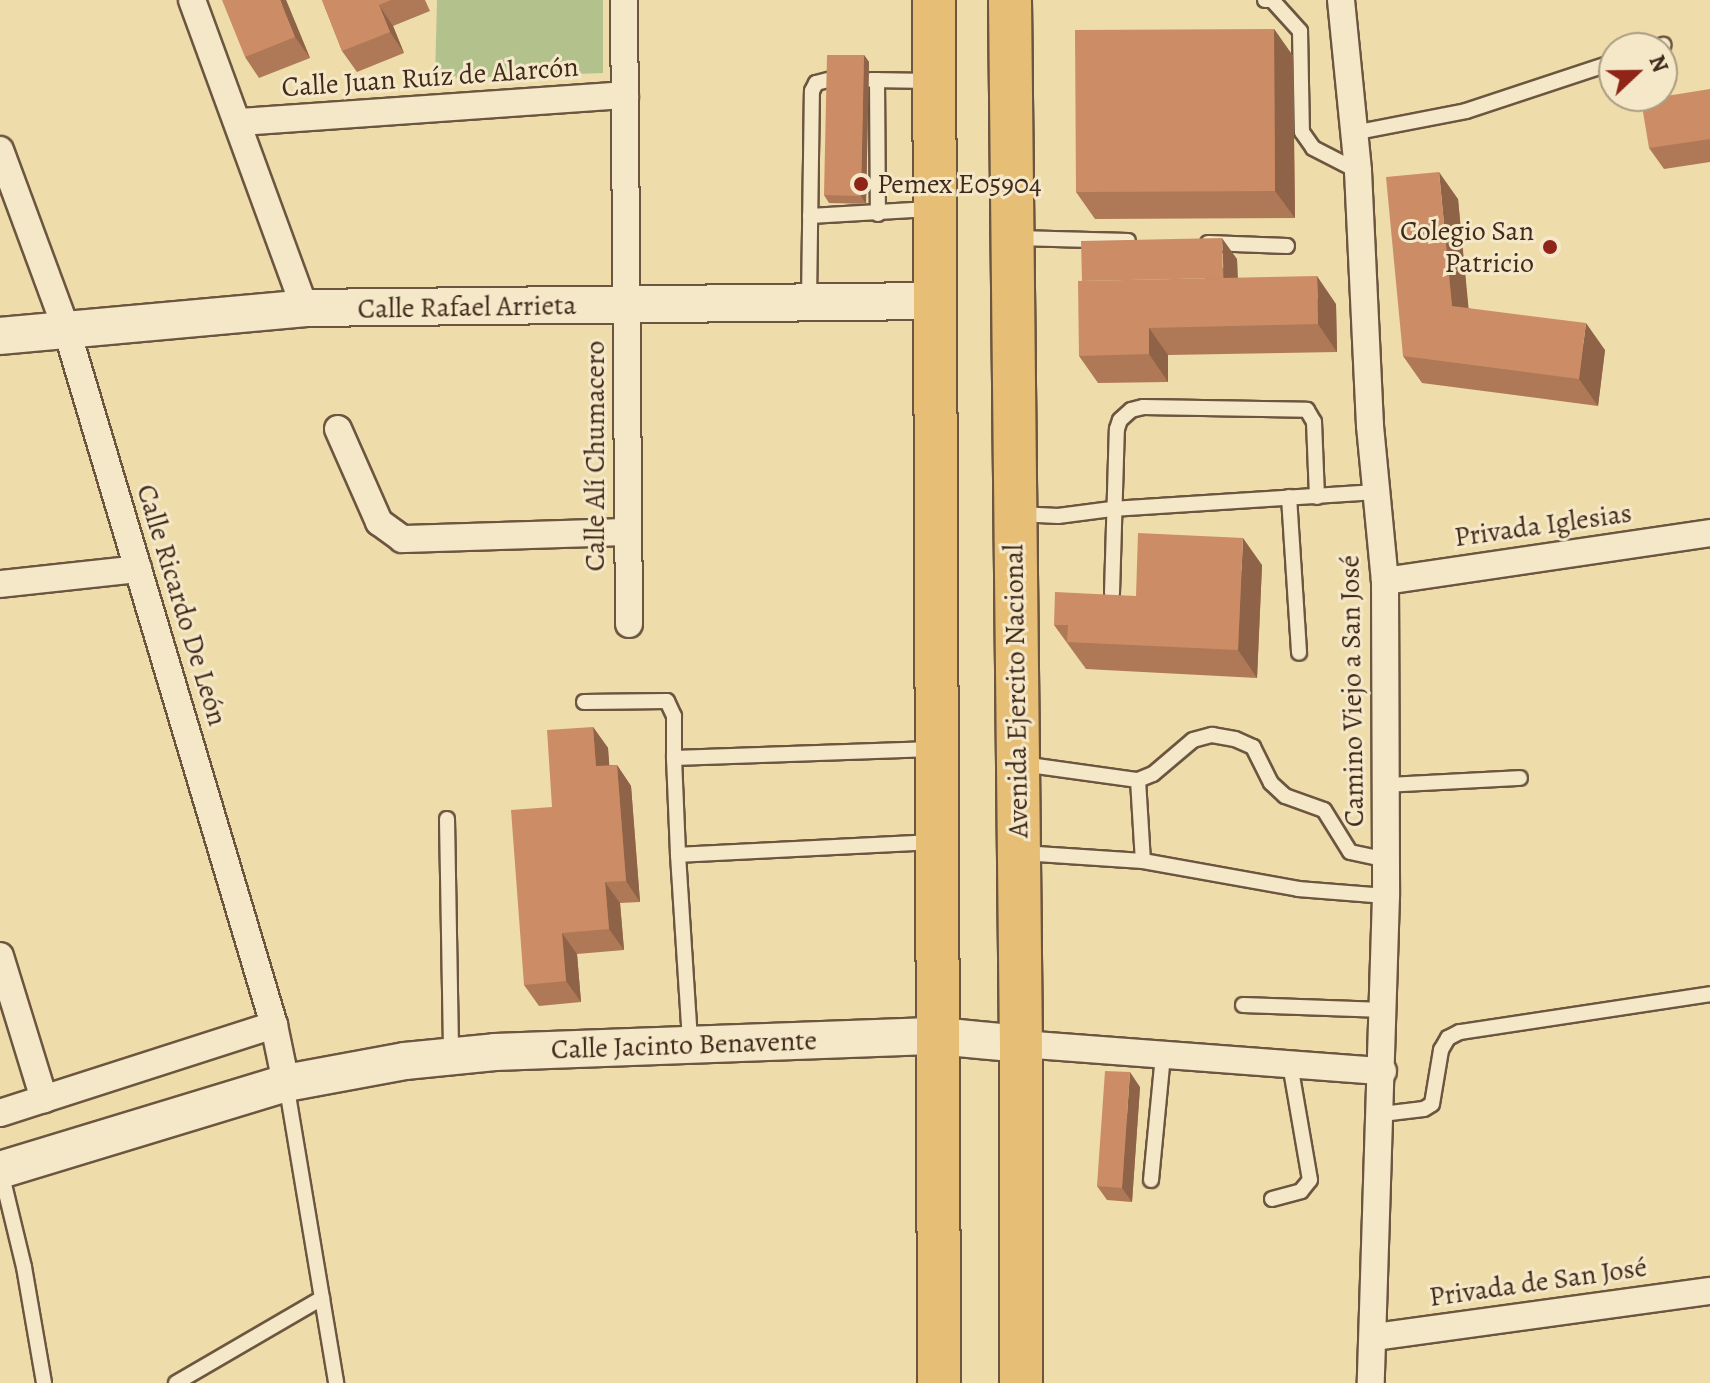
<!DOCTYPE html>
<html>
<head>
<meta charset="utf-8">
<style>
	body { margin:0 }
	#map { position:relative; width:1710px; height:1383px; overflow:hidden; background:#eedcab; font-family:Alegreya,serif }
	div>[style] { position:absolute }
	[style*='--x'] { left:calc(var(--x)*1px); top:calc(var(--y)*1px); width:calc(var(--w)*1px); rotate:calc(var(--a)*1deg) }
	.green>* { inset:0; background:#b3c28d }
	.roads { filter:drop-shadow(2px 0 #6c5640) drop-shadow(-2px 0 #6c5640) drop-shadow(0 2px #6c5640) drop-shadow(0 -2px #6c5640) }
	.lane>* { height:14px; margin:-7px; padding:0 7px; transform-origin:7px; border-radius:7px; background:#f4e8c8 }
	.street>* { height:26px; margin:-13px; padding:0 13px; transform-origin:13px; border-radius:13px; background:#f4e8c8 }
	.secondary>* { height:36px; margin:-18px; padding:0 18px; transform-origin:18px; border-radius:18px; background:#f4e8c8 }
	.primary>* { height:42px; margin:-21px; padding:0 21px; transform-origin:21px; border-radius:21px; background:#e7be76 }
	.wall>* { inset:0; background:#af7958 }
	.shaded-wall>* { inset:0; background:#8f6347 }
	.building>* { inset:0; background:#cc8d66 }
	.dots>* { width:22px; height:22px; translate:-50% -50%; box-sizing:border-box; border:4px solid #f4e8c8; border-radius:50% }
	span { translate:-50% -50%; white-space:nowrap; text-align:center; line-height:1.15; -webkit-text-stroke:6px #f4e8c8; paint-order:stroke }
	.street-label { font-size:28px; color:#41291c }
	.poi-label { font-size:28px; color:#41291c }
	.left { translate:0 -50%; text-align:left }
	.right { translate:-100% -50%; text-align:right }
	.north { position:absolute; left:1598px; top:32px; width:80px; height:80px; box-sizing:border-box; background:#f4e8c8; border:2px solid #ac9c83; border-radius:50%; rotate:68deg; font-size:22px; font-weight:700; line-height:32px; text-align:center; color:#41291c }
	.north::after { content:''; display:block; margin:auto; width:28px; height:36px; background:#8f2418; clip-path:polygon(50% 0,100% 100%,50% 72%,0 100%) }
</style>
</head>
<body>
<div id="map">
	<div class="green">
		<i style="clip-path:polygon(437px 0,603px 0,603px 73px,435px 79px)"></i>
	</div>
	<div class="roads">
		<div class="lane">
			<i style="--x:1265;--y:0;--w:7;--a:0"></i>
			<i style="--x:1272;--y:0;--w:42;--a:47.9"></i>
			<i style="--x:1300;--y:31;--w:101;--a:88.9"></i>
			<i style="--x:1302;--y:132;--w:19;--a:55"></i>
			<i style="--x:1313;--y:148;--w:51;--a:27.1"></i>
			<i style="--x:1655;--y:48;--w:9;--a:-21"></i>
			<i style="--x:871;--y:80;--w:59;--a:1"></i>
			<i style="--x:877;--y:80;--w:134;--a:89.6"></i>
			<i style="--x:1353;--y:133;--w:115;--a:-11"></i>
			<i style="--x:1466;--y:111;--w:156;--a:-18.3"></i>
			<i style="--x:810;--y:216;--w:120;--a:-3.3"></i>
			<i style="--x:1017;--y:238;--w:111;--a:1.5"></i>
			<i style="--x:1208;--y:243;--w:79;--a:2.2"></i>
			<i style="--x:809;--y:301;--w:210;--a:-89.2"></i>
			<i style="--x:812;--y:91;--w:9;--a:-63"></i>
			<i style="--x:816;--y:83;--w:16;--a:-14"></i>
			<i style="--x:1289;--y:497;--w:156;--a:86.3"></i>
			<i style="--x:1019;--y:514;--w:39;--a:3"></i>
			<i style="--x:1058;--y:516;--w:54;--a:-7.4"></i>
			<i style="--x:1112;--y:509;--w:265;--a:-3.7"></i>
			<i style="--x:1112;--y:593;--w:164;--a:-88.3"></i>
			<i style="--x:1117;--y:429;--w:9;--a:-72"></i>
			<i style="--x:1120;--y:420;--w:15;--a:-42"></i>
			<i style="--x:1131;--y:410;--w:12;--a:-14"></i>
			<i style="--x:1143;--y:407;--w:164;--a:1"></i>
			<i style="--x:1307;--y:410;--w:14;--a:60"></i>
			<i style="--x:1314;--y:422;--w:75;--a:87.7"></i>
			<i style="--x:584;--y:702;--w:83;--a:-0.7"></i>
			<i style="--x:667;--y:701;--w:17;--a:65"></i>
			<i style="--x:674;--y:716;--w:42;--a:90"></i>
			<i style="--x:674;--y:758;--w:259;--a:-2"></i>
			<i style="--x:674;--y:758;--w:97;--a:87.6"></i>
			<i style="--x:678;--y:855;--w:255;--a:-2.9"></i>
			<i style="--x:1022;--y:764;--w:117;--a:7.9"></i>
			<i style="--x:1138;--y:780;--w:16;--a:-22"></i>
			<i style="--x:1153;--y:774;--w:52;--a:-40.4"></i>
			<i style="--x:1193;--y:740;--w:20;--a:-15"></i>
			<i style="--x:1212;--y:735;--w:23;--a:10"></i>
			<i style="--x:1235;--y:739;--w:20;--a:24"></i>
			<i style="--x:1253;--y:747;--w:40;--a:63.4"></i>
			<i style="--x:1271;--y:783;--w:19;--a:43"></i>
			<i style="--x:1285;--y:796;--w:41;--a:19.7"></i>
			<i style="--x:1324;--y:810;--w:49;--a:58.2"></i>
			<i style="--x:1350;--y:852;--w:38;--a:12"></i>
			<i style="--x:1138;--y:780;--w:81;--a:86.5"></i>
			<i style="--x:1386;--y:785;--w:134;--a:-3"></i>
			<i style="--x:447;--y:819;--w:238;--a:89"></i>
			<i style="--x:1022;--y:853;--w:121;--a:3.8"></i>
			<i style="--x:1143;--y:861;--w:158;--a:10.2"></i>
			<i style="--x:1298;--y:889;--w:88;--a:4.5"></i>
			<i style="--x:678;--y:855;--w:188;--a:86.3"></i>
			<i style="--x:1243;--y:1005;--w:141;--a:2"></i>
			<i style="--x:286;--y:1083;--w:304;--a:80.5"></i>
			<i style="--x:1382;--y:1114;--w:42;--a:-6.8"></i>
			<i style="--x:1424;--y:1109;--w:9;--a:-32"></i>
			<i style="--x:1432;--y:1104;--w:55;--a:-80.5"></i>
			<i style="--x:1441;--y:1050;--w:14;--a:-60"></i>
			<i style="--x:1448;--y:1038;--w:13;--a:-27"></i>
			<i style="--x:1460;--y:1032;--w:253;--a:-8.6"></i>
			<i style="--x:1;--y:1172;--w:98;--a:76.4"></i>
			<i style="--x:24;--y:1267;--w:118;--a:80.2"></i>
			<i style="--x:1151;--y:1180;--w:126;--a:-84.5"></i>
			<i style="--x:1272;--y:1199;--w:30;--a:-15"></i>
			<i style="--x:1301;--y:1191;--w:14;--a:-51"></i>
			<i style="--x:1310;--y:1180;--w:118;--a:-99.8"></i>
			<i style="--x:176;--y:1383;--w:169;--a:-30.2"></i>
		</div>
		<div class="street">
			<i style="--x:192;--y:0;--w:328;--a:69.9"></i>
			<i style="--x:624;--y:0;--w:624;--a:89.54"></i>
			<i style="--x:1341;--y:0;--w:172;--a:84.3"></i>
			<i style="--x:1358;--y:171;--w:255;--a:87.3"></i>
			<i style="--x:1370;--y:426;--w:156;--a:84.5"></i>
			<i style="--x:1385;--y:581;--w:315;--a:89.8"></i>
			<i style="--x:1386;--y:896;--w:487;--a:91.8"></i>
			<i style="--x:239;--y:122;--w:387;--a:-4"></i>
			<i style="--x:0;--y:150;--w:193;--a:69.7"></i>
			<i style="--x:67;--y:331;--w:724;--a:73.39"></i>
			<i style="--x:274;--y:1025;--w:59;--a:78.3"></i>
			<i style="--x:338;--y:429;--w:102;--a:66.2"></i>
			<i style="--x:379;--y:522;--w:29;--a:36"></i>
			<i style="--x:402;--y:539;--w:226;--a:-1.8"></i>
			<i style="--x:1385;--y:581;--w:329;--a:-8.4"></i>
			<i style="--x:0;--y:584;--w:139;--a:-6.2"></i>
			<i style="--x:0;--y:956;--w:150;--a:72.9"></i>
			<i style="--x:1021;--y:1044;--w:363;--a:4.3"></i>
			<i style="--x:0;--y:1113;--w:288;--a:-17.8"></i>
			<i style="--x:1374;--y:1337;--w:339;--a:-7.8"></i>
		</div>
		<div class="secondary">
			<i style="--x:0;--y:336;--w:306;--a:-5.2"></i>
			<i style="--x:305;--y:308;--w:630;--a:-0.64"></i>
			<i style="--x:0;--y:1170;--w:299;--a:-16.9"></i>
			<i style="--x:286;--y:1083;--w:121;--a:-10.5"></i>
			<i style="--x:405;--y:1061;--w:90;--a:-5.7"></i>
			<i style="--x:495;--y:1052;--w:443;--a:-2.1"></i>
			<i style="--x:938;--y:1036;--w:83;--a:5.5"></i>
		</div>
		<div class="primary">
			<i style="--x:934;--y:0;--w:1383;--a:89.79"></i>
			<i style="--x:1010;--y:0;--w:1044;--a:89.4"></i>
			<i style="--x:1021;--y:1044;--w:339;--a:90"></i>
		</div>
	</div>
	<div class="wall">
		<i style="clip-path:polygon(286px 0,310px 58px,259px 78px,245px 57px)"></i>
		<i style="clip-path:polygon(322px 0,425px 0,430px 11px,393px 26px,404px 53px,357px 72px,342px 51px)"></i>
		<i style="clip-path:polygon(1274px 29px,1293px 56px,1295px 218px,1095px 219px,1076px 192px)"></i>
		<i style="clip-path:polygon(864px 55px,869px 62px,866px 204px,829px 203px,824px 195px)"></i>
		<i style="clip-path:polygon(1710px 89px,1710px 162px,1664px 169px,1649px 148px)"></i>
		<i style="clip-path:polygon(1458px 199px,1468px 308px,1605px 350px,1598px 406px,1422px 383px,1403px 356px)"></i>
		<i style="clip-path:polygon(1237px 259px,1238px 278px,1336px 304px,1337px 352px,1168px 355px,1168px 382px,1098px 383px,1079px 356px)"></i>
		<i style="clip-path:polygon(1262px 565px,1257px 678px,1086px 669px,1054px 625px,1136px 596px)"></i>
		<i style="clip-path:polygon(593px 727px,608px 748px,609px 765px,617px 765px,631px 786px,640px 902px,620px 903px,624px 950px,577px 954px,581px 1002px,539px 1006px,524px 985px,552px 807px)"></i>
		<i style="clip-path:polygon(1140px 1087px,1132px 1202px,1107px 1200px,1097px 1186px)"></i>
	</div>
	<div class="shaded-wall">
		<i style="clip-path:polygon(280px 0,286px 0,310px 58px,295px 37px)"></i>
		<i style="clip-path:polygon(379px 5px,393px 26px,404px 53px,390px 32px)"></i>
		<i style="clip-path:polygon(1274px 29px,1293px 56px,1295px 218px,1275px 191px)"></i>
		<i style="clip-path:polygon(864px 55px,869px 62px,866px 204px,861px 196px)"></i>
		<i style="clip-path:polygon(1439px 172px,1458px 199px,1471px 333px,1452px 306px)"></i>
		<i style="clip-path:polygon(1222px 238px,1237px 259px,1238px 305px,1224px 284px)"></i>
		<i style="clip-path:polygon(1317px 276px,1336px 304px,1337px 352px,1318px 324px)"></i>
		<i style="clip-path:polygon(1586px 323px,1605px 350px,1598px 406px,1579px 379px)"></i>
		<i style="clip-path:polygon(1149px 328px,1168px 355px,1168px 382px,1149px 354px)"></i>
		<i style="clip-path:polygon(1243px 538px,1262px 565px,1257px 678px,1238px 650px)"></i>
		<i style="clip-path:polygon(593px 727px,608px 748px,611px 787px,596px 766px)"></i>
		<i style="clip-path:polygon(617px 765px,631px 786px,640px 902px,626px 881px)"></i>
		<i style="clip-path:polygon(605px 882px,620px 903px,624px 950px,609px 929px)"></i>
		<i style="clip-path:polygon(562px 933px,577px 954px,581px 1002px,566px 981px)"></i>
		<i style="clip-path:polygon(1130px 1072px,1140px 1087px,1132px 1202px,1122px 1188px)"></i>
	</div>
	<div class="building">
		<i style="clip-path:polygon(222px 0,280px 0,295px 37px,245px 57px)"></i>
		<i style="clip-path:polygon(322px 0,391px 0,379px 5px,390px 32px,342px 51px)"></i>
		<i style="clip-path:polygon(1274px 29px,1275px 191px,1076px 192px,1075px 30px)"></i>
		<i style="clip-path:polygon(827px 55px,864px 55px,861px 196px,824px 195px)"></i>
		<i style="clip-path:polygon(1710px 89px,1710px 139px,1649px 148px,1641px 100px)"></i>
		<i style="clip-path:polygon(1439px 172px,1452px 306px,1586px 323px,1579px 379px,1403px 356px,1386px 177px)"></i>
		<i style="clip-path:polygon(1222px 238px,1223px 278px,1082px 281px,1081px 241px)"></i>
		<i style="clip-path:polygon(1317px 276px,1318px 324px,1149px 328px,1149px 354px,1079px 356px,1078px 281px)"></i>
		<i style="clip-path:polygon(1138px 533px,1243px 538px,1238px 650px,1067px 642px,1068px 625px,1054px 625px,1055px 592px,1136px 596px)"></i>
		<i style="clip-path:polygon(593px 727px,596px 766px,617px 765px,626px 881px,605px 882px,609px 929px,562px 933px,566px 981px,524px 985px,511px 810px,552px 807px,547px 730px)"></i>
		<i style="clip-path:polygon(1105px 1071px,1130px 1072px,1122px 1188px,1097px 1186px)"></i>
	</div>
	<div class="dots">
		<i style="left:861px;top:184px;background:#8f2418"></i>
		<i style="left:1550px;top:247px;background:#8f2418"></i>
	</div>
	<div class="street-label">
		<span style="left:430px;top:77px;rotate:-4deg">Calle Juan Ruíz de Alarcón</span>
		<span style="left:467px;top:307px;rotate:-1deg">Calle Rafael Arrieta</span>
		<span style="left:595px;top:456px;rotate:-90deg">Calle Alí Chumacero</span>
		<span style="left:1543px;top:525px;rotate:-8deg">Privada Iglesias</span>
		<span style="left:182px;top:605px;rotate:73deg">Calle Ricardo De León</span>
		<span style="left:1016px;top:691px;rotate:-91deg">Avenida Ejercito Nacional</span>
		<span style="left:1352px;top:691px;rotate:-91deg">Camino Viejo a San José</span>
		<span style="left:684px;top:1045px;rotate:-2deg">Calle Jacinto Benavente</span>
		<span style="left:1538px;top:1282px;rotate:-8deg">Privada de San José</span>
	</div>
	<div class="poi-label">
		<span class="left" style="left:877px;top:184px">Pemex E05904</span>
		<span class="right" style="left:1534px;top:247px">Colegio San<br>Patricio</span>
	</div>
	<div class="north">N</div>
</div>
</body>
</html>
